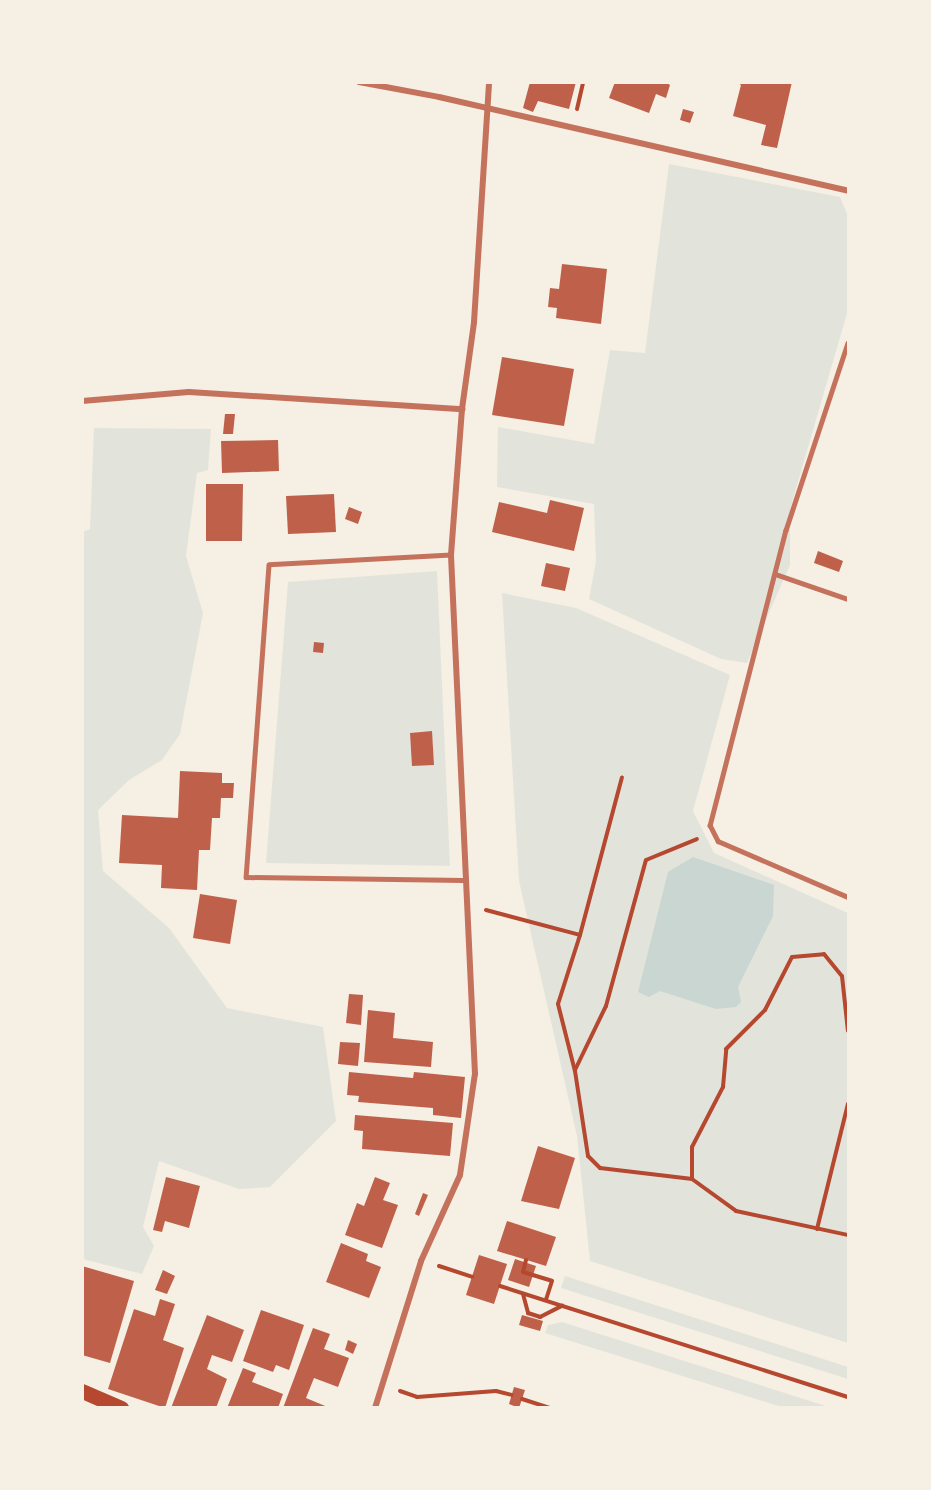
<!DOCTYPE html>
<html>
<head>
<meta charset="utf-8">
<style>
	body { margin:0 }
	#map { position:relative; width:931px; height:1490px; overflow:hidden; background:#f6efe4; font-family:Cabin,sans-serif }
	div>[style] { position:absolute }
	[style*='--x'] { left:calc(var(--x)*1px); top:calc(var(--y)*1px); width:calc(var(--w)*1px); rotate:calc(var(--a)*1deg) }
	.green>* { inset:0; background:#e2e4dc }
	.water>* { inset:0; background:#c9d6d2 }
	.building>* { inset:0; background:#bf614a }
	.path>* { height:4px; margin:-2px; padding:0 2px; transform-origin:2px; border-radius:2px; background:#b5482f }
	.service>* { height:4.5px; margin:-2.25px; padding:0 2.25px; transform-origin:2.25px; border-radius:2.25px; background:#c5725c }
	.minor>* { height:6px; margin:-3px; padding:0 3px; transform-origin:3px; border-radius:3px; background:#c5725c }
	.primary>* { height:15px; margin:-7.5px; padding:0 7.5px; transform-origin:7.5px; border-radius:7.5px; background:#b5482f }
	span { translate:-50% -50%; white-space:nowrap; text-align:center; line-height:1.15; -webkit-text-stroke:6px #f6efe4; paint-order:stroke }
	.frame { position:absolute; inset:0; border:84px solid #f6efe4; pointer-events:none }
</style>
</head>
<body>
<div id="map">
	<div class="green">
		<i style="clip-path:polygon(669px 164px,840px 197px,848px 216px,848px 310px,790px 509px,790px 565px,747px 663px,721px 659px,589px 599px,596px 561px,594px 504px,497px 487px,498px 427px,594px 444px,610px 350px,645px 353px)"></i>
		<i style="clip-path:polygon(94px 428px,211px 429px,208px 470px,197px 473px,186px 556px,203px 613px,180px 734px,162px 760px,129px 780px,98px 810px,103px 871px,169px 928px,227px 1008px,323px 1027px,336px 1121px,270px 1187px,239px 1189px,159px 1161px,143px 1227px,154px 1246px,142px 1274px,83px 1259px,82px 532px,90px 529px)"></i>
		<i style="clip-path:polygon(437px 571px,450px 866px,266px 863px,288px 582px)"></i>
		<i style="clip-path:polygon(502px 593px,576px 608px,730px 675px,693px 811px,714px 853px,848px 913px,848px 1343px,590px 1261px,577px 1136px,519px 881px)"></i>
		<i style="clip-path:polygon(565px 1276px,848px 1367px,848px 1379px,561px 1288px)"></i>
		<i style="clip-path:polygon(562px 1322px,829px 1407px,782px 1407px,545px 1333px,548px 1325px)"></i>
	</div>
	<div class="water">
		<i style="clip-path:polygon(693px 857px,774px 885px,773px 916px,738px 987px,741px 1002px,736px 1007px,716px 1009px,660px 991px,649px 997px,638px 992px,668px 872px)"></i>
	</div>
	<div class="building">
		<i style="clip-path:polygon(530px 82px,576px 82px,569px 109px,538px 101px,533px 112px,523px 108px)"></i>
		<i style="clip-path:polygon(615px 82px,665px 82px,670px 85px,666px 98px,656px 94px,649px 113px,609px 98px)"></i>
		<i style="clip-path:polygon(736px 82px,792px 82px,777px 148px,761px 145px,766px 125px,733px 116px,741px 85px)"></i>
		<i style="clip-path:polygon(683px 109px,694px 112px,690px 123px,680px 120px)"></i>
		<i style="clip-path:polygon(562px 264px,607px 269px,601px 324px,556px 318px,557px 308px,548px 307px,550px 288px,559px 289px)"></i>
		<i style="clip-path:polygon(502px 357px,574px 369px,564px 426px,492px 415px)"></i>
		<i style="clip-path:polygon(225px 414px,235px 414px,233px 434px,223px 434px)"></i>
		<i style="clip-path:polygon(278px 440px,279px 471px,222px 473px,221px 441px)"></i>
		<i style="clip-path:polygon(206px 484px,243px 484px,242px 541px,206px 541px)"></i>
		<i style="clip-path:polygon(334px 494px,336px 532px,288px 534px,286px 496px)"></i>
		<i style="clip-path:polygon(550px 500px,584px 508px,574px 551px,492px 532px,499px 502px,547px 513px)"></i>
		<i style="clip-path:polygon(349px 507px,362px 512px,358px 524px,345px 519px)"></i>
		<i style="clip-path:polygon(818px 551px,843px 561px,839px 572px,814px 563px)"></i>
		<i style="clip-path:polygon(546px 563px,570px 568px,565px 591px,541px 586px)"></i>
		<i style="clip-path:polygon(314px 642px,324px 643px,323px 653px,313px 652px)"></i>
		<i style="clip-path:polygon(432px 731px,434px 765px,412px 766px,410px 733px)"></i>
		<i style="clip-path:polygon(180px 771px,222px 773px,222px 783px,234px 783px,233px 798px,221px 798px,220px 818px,212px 818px,210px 850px,199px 850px,197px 890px,161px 888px,162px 865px,119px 863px,122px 815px,178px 818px)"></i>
		<i style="clip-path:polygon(200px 894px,237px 900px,230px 944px,193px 938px)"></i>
		<i style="clip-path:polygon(349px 994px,363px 995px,361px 1025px,346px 1023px)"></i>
		<i style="clip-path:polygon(368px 1010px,395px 1013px,393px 1038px,433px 1042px,431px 1067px,364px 1062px)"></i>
		<i style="clip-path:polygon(340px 1042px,360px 1043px,358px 1066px,338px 1064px)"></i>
		<i style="clip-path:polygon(349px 1072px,413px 1078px,414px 1072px,465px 1077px,461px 1118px,433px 1115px,433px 1108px,358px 1102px,359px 1096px,347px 1095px)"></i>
		<i style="clip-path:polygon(355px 1115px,453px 1123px,450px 1156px,362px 1149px,363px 1131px,354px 1130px)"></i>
		<i style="clip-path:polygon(538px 1146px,575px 1158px,559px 1209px,521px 1201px)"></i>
		<i style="clip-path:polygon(166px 1177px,200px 1186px,189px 1228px,165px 1221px,162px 1232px,153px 1230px)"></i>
		<i style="clip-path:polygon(375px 1177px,390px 1183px,383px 1200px,398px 1205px,382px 1248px,345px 1235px,357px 1203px,364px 1206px)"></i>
		<i style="clip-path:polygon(423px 1193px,428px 1195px,419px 1216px,415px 1214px)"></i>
		<i style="clip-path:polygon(507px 1221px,556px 1237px,546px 1266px,497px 1251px)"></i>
		<i style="clip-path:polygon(341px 1243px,368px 1254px,366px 1261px,381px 1267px,369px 1298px,326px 1282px)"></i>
		<i style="clip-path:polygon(479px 1255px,507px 1264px,494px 1304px,466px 1295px)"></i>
		<i style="clip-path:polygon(515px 1259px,536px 1266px,529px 1287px,508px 1280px)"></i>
		<i style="clip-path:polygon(82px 1266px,134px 1281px,110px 1363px,82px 1355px)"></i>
		<i style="clip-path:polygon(163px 1270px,175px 1276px,167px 1294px,155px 1290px)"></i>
		<i style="clip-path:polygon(160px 1299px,175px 1304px,163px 1340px,184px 1348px,165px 1408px,108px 1389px,134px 1309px,155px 1316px)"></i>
		<i style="clip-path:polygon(261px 1310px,304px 1325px,289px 1370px,276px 1365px,273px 1372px,243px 1361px)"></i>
		<i style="clip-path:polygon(207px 1315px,244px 1330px,232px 1362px,212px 1355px,207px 1369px,227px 1379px,216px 1408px,171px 1408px)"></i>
		<i style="clip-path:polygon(522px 1315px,543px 1321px,540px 1331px,519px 1325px)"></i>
		<i style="clip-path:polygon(313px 1328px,330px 1334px,324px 1349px,349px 1358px,338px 1387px,314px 1378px,306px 1398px,330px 1408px,283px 1408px)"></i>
		<i style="clip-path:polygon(348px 1340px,357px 1344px,353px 1354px,345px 1350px)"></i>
		<i style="clip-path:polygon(243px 1368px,256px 1373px,252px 1382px,283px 1394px,278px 1408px,227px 1408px)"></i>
		<i style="clip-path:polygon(514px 1387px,525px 1390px,519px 1408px,509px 1404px)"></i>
	</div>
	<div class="path">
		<i style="--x:577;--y:109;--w:28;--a:-77"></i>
		<i style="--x:486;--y:910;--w:97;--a:14.9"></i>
		<i style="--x:580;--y:935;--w:163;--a:-75.1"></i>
		<i style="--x:580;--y:935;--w:72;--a:107.7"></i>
		<i style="--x:558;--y:1004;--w:69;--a:75.8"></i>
		<i style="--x:575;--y:1071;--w:86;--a:81.3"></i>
		<i style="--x:588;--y:1156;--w:17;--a:45"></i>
		<i style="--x:600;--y:1168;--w:93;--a:6.8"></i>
		<i style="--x:692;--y:1179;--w:54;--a:36"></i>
		<i style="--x:736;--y:1211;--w:115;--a:12.1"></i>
		<i style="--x:575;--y:1070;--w:71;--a:-64.2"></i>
		<i style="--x:606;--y:1006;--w:151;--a:-74.7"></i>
		<i style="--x:646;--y:860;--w:55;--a:-22.4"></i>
		<i style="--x:692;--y:1179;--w:32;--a:-90"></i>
		<i style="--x:692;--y:1147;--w:68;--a:-62.7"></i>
		<i style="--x:723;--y:1087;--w:38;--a:-85"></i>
		<i style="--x:726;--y:1049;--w:55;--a:-45"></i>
		<i style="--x:765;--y:1010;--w:59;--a:-63"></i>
		<i style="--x:792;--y:957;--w:32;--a:-5"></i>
		<i style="--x:824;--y:954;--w:28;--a:51"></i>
		<i style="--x:842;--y:976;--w:55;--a:83.8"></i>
		<i style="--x:817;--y:1229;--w:129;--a:-76.1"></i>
		<i style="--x:526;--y:1260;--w:12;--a:104"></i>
		<i style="--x:523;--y:1272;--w:30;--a:17"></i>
		<i style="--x:552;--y:1281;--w:20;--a:108"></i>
		<i style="--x:439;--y:1266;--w:35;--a:18"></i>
		<i style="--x:500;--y:1286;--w:365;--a:17.7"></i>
		<i style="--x:523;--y:1294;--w:20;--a:75"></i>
		<i style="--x:528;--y:1313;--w:13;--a:18"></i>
		<i style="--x:540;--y:1317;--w:25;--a:-27"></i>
		<i style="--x:400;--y:1391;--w:18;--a:19"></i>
		<i style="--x:417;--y:1397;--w:79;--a:-4.3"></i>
		<i style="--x:496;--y:1391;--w:16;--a:14"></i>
		<i style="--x:522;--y:1399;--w:29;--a:18"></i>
	</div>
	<div class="service">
		<i style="--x:848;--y:343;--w:197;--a:108.3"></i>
		<i style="--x:786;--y:530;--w:305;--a:104.4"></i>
		<i style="--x:710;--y:825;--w:18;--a:63"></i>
		<i style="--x:718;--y:841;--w:142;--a:23.3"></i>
		<i style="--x:451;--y:555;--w:182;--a:176.9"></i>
		<i style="--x:269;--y:565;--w:313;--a:94.2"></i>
		<i style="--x:246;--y:877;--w:217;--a:0.8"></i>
		<i style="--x:775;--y:574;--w:77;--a:18.9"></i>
	</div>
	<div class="minor">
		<i style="--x:359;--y:82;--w:81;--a:10.6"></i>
		<i style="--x:439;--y:97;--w:420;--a:12.9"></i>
		<i style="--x:82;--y:401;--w:107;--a:-4.8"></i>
		<i style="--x:189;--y:392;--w:274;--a:3.6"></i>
		<i style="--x:375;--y:1408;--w:154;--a:-72.6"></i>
		<i style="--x:421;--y:1261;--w:94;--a:-65.6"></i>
		<i style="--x:460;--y:1175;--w:102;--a:-81.6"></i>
		<i style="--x:475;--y:1074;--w:520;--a:-92.65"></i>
		<i style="--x:451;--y:555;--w:146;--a:-85.7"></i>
		<i style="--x:462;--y:409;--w:88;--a:-82.1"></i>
		<i style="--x:474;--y:322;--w:240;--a:-86.4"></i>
	</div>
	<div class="primary">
		<i style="--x:82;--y:1391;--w:43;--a:23.6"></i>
	</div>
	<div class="frame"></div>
</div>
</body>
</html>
